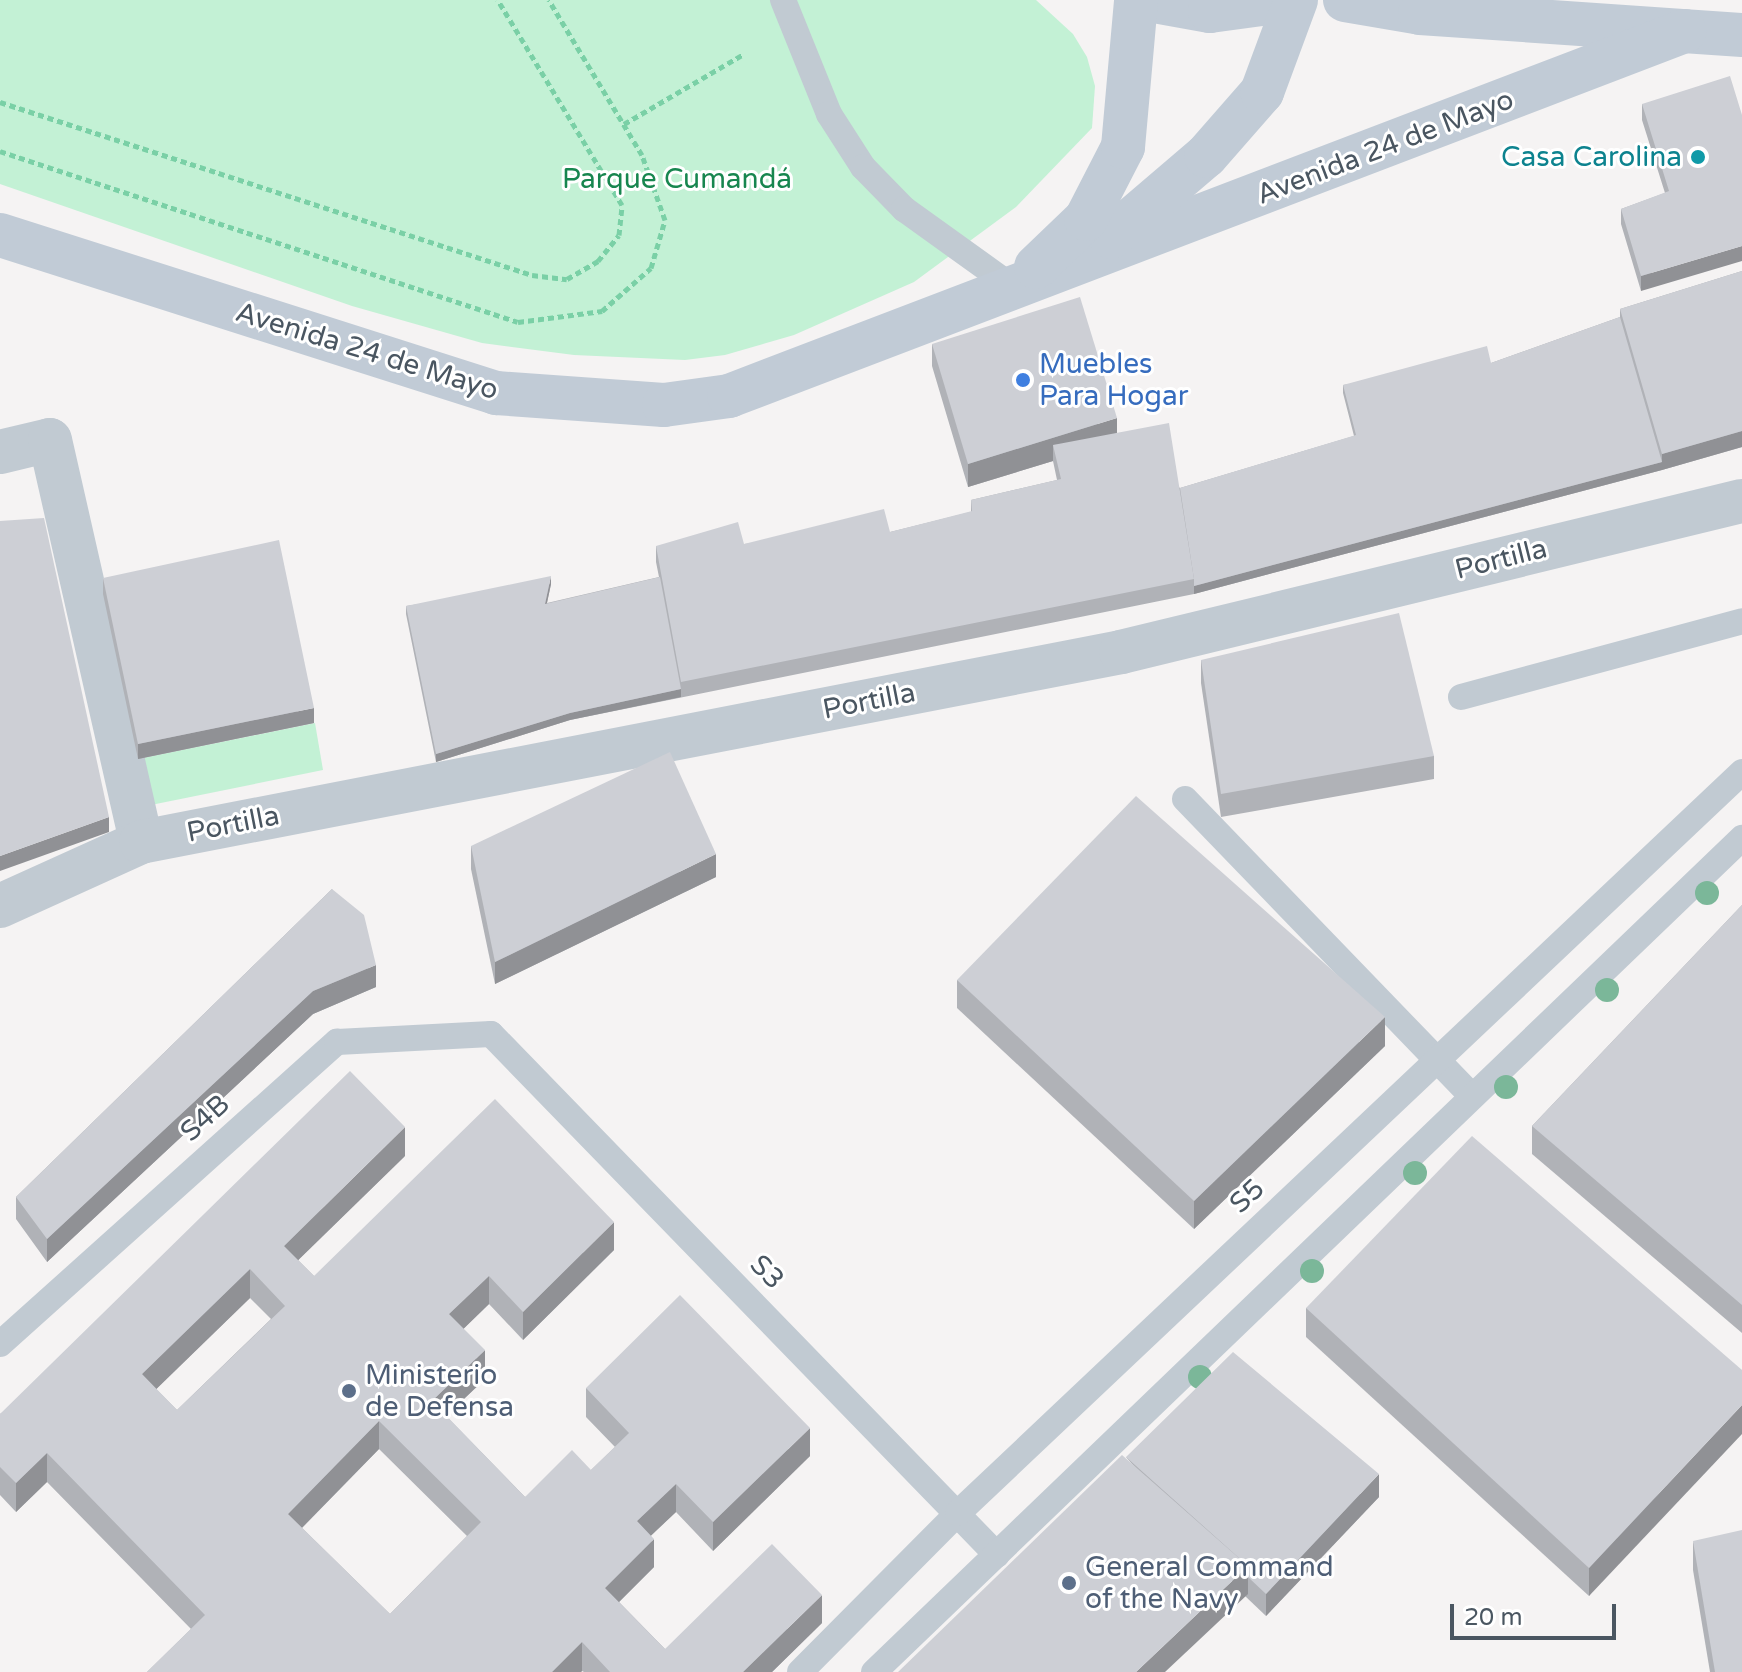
<!DOCTYPE html>
<html>
<head>
<meta charset="utf-8">
<style>
	body { margin:0 }
	#map { position:relative; width:1742px; height:1672px; overflow:hidden; background:#f5f3f3; font-family:"Varela Round",sans-serif }
	div>[style] { position:absolute }
	[style*='--x'] { left:calc(var(--x)*1px); top:calc(var(--y)*1px); width:calc(var(--w)*1px); rotate:calc(var(--a)*1deg) }
	.green>* { inset:0; background:#c3f1d5 }
	.path>* { height:5px; margin-top:-2.5px; transform-origin:0; background:repeating-linear-gradient(90deg,#7ad0a6 0 6px,transparent 0 10px) }
	.lane>* { height:26px; margin:-13px; padding:0 13px; transform-origin:13px; border-radius:13px; background:#c1cad2 }
	.street>* { height:44px; margin:-22px; padding:0 22px; transform-origin:22px; border-radius:22px; background:#c1cad2 }
	.secondary>* { height:44px; margin:-22px; padding:0 22px; transform-origin:22px; border-radius:22px; background:#c1cbd6 }
	.trees>* { width:24px; height:24px; margin:-12px; border-radius:50%; background:#7bb799 }
	.wall>* { inset:0; background:#b0b2b7 }
	.shaded-wall>* { inset:0; background:#909195 }
	.building>* { inset:0; background:#cdcfd5 }
	.dots>* { width:22px; height:22px; translate:-50% -50%; box-sizing:border-box; border:4px solid #fff; border-radius:50% }
	span { translate:-50% -50%; white-space:nowrap; text-align:center; line-height:1.15; -webkit-text-stroke:6px #fff; paint-order:stroke }
	.street-label { font-size:28px; color:#4a5661 }
	.culture-label { font-size:28px; color:#0d838f }
	.right { translate:-100% -50%; text-align:right }
	.park-label { font-size:28px; color:#17864f }
	.shop-label { font-size:28px; color:#366cbe }
	.left { translate:0 -50%; text-align:left }
	.service-label { font-size:28px; color:#4e5e75 }
	.scale { position:absolute; left:1450px; top:1604px; width:166px; height:36px; box-sizing:border-box; border:4px solid #4a5661; border-top:0; padding-left:10px; font-size:24px; line-height:28px; white-space:nowrap; color:#4a5661; -webkit-text-stroke:6px #fff; paint-order:stroke }
</style>
</head>
<body>
<div id="map">
	<div class="green">
		<i style="clip-path:polygon(0 0,1036px 0,1073px 34px,1087px 57px,1095px 86px,1092px 128px,1016px 207px,914px 282px,794px 335px,725px 355px,685px 360px,574px 355px,482px 343px,352px 306px,0 184px)"></i>
		<i style="clip-path:polygon(315px 723px,323px 770px,146px 806px,138px 759px)"></i>
	</div>
	<div class="path">
		<i style="--x:0;--y:102;--w:559;--a:18.01"></i>
		<i style="--x:532;--y:275;--w:35;--a:7"></i>
		<i style="--x:567;--y:279;--w:36;--a:-30"></i>
		<i style="--x:598;--y:261;--w:33;--a:-51"></i>
		<i style="--x:619;--y:235;--w:30;--a:-84"></i>
		<i style="--x:622;--y:205;--w:240;--a:-121.2"></i>
		<i style="--x:624;--y:124;--w:137;--a:-30.3"></i>
		<i style="--x:0;--y:151;--w:545;--a:18.27"></i>
		<i style="--x:518;--y:322;--w:85;--a:-7.5"></i>
		<i style="--x:602;--y:311;--w:65;--a:-41.3"></i>
		<i style="--x:651;--y:268;--w:50;--a:-73.7"></i>
		<i style="--x:665;--y:220;--w:69;--a:-109.5"></i>
		<i style="--x:642;--y:155;--w:181;--a:-121"></i>
	</div>
	<div class="lane">
		<i style="--x:783;--y:0;--w:123;--a:68"></i>
		<i style="--x:829;--y:114;--w:63;--a:57.3"></i>
		<i style="--x:863;--y:167;--w:59;--a:45.7"></i>
		<i style="--x:904;--y:209;--w:135;--a:35.7"></i>
		<i style="--x:1461;--y:697;--w:291;--a:-15.1"></i>
		<i style="--x:1185;--y:799;--w:412;--a:46"></i>
		<i style="--x:0;--y:1344;--w:453;--a:-41.9"></i>
		<i style="--x:337;--y:1042;--w:154;--a:-3"></i>
		<i style="--x:491;--y:1034;--w:726;--a:45.84"></i>
		<i style="--x:800;--y:1672;--w:224;--a:-45.2"></i>
		<i style="--x:958;--y:1513;--w:1079;--a:-43.38"></i>
		<i style="--x:874;--y:1672;--w:1204;--a:-43.86"></i>
	</div>
	<div class="street">
		<i style="--x:0;--y:452;--w:51;--a:-13.5"></i>
		<i style="--x:50;--y:440;--w:412;--a:77.2"></i>
		<i style="--x:0;--y:906;--w:155;--a:-24.4"></i>
		<i style="--x:141;--y:842;--w:998;--a:-10.97"></i>
		<i style="--x:1121;--y:652;--w:639;--a:-13.67"></i>
	</div>
	<div class="secondary">
		<i style="--x:1149;--y:0;--w:62;--a:10.2"></i>
		<i style="--x:1210;--y:11;--w:82;--a:-7.7"></i>
		<i style="--x:1345;--y:0;--w:76;--a:9.8"></i>
		<i style="--x:1420;--y:13;--w:323;--a:3.9"></i>
		<i style="--x:0;--y:235;--w:521;--a:17.67"></i>
		<i style="--x:496;--y:393;--w:168;--a:4.1"></i>
		<i style="--x:664;--y:405;--w:66;--a:-7.9"></i>
		<i style="--x:729;--y:396;--w:1023;--a:-20.9"></i>
		<i style="--x:1111;--y:237;--w:125;--a:-40.5"></i>
		<i style="--x:1206;--y:156;--w:85;--a:-48.8"></i>
		<i style="--x:1262;--y:92;--w:98;--a:-69.7"></i>
		<i style="--x:1036;--y:267;--w:69;--a:-43.8"></i>
		<i style="--x:1086;--y:219;--w:81;--a:-62.8"></i>
		<i style="--x:1123;--y:147;--w:148;--a:-84.9"></i>
	</div>
	<div class="trees">
		<i style="left:1707px;top:893px"></i>
		<i style="left:1607px;top:990px"></i>
		<i style="left:1506px;top:1087px"></i>
		<i style="left:1415px;top:1173px"></i>
		<i style="left:1312px;top:1271px"></i>
		<i style="left:1200px;top:1377px"></i>
	</div>
	<div class="wall">
		<i style="clip-path:polygon(1642px 104px,1742px 115px,1641px 291px,1621px 224px,1621px 209px,1665px 193px,1642px 120px)"></i>
		<i style="clip-path:polygon(1742px 271px,1742px 447px,1662px 470px,1194px 594px,570px 720px,436px 762px,406px 614px,406px 606px,551px 584px,547px 603px,659px 577px,656px 562px,656px 546px,744px 544px,890px 532px,971px 512px,971px 500px,1057px 480px,1053px 461px,968px 487px,932px 366px,932px 344px,1117px 433px,1180px 488px,1354px 436px,1343px 393px,1343px 385px,1491px 363px,1620px 317px,1620px 309px)"></i>
		<i style="clip-path:polygon(103px 578px,314px 723px,138px 759px,103px 594px)"></i>
		<i style="clip-path:polygon(1201px 660px,1434px 756px,1434px 779px,1221px 817px,1201px 683px)"></i>
		<i style="clip-path:polygon(471px 846px,716px 877px,495px 984px,471px 869px)"></i>
		<i style="clip-path:polygon(332px 889px,376px 987px,313px 1014px,47px 1262px,16px 1219px,16px 1197px)"></i>
		<i style="clip-path:polygon(1742px 905px,1742px 1333px,1532px 1154px,1532px 1126px)"></i>
		<i style="clip-path:polygon(957px 980px,1385px 1046px,1194px 1229px,957px 1008px)"></i>
		<i style="clip-path:polygon(evenodd,405px 1156px,298px 1260px,314px 1276px,614px 1250px,523px 1340px,489px 1304px,463px 1329px,485px 1379px,446px 1416px,525px 1497px,591px 1470px,615px 1447px,586px 1417px,586px 1388px,810px 1456px,713px 1551px,676px 1512px,651px 1535px,654px 1567px,619px 1602px,665px 1649px,822px 1623px,772px 1672px,584px 1672px,582px 1671px,581px 1672px,147px 1672px,191px 1629px,47px 1482px,16px 1512px,0 1495px,0 1414px,405px 1156px,250px 1298px,271px 1319px,177px 1410px,156px 1389px,250px 1298px,405px 1156px,379px 1449px,467px 1536px,390px 1614px,302px 1528px,379px 1449px)"></i>
		<i style="clip-path:polygon(1306px 1308px,1742px 1370px,1589px 1596px,1306px 1337px)"></i>
		<i style="clip-path:polygon(1126px 1457px,1379px 1497px,1266px 1616px,1245px 1596px)"></i>
		<i style="clip-path:polygon(1693px 1541px,1742px 1672px,1710px 1672px,1693px 1570px)"></i>
	</div>
	<div class="shaded-wall">
		<i style="clip-path:polygon(1742px 246px,1742px 261px,1641px 291px,1641px 276px)"></i>
		<i style="clip-path:polygon(1117px 418px,1117px 441px,1053px 445px,1053px 461px,968px 487px,968px 464px)"></i>
		<i style="clip-path:polygon(1742px 431px,1742px 447px,1662px 470px,1194px 594px,1194px 586px,1662px 462px,1662px 454px)"></i>
		<i style="clip-path:polygon(551px 576px,551px 584px,545px 612px,545px 604px)"></i>
		<i style="clip-path:polygon(681px 689px,681px 697px,570px 720px,436px 762px,436px 754px,570px 713px)"></i>
		<i style="clip-path:polygon(314px 708px,314px 723px,138px 759px,138px 744px)"></i>
		<i style="clip-path:polygon(109px 817px,109px 832px,0 871px,0 856px)"></i>
		<i style="clip-path:polygon(716px 854px,716px 877px,495px 984px,495px 962px)"></i>
		<i style="clip-path:polygon(376px 965px,376px 987px,313px 1014px,47px 1262px,47px 1239px,313px 991px)"></i>
		<i style="clip-path:polygon(1385px 1017px,1385px 1046px,1194px 1229px,1194px 1201px)"></i>
		<i style="clip-path:polygon(405px 1127px,405px 1156px,284px 1274px,284px 1246px)"></i>
		<i style="clip-path:polygon(614px 1222px,614px 1250px,523px 1340px,523px 1312px)"></i>
		<i style="clip-path:polygon(250px 1269px,250px 1298px,142px 1403px,142px 1374px)"></i>
		<i style="clip-path:polygon(489px 1276px,489px 1304px,449px 1343px,449px 1314px)"></i>
		<i style="clip-path:polygon(485px 1350px,485px 1379px,432px 1429px,432px 1401px)"></i>
		<i style="clip-path:polygon(1742px 1405px,1742px 1434px,1589px 1596px,1589px 1568px)"></i>
		<i style="clip-path:polygon(379px 1421px,379px 1449px,288px 1542px,288px 1514px)"></i>
		<i style="clip-path:polygon(810px 1428px,810px 1456px,713px 1551px,713px 1522px)"></i>
		<i style="clip-path:polygon(47px 1453px,47px 1482px,16px 1512px,16px 1483px)"></i>
		<i style="clip-path:polygon(1379px 1474px,1379px 1497px,1266px 1616px,1266px 1594px)"></i>
		<i style="clip-path:polygon(676px 1484px,676px 1512px,637px 1549px,637px 1521px)"></i>
		<i style="clip-path:polygon(654px 1539px,654px 1567px,605px 1616px,605px 1588px)"></i>
		<i style="clip-path:polygon(1248px 1566px,1248px 1594px,1165px 1672px,1136px 1672px)"></i>
		<i style="clip-path:polygon(822px 1595px,822px 1623px,772px 1672px,743px 1672px)"></i>
		<i style="clip-path:polygon(582px 1642px,582px 1671px,581px 1672px,552px 1672px)"></i>
	</div>
	<div class="building">
		<i style="clip-path:polygon(1730px 76px,1742px 115px,1742px 246px,1641px 276px,1621px 209px,1669px 191px,1642px 104px)"></i>
		<i style="clip-path:polygon(1742px 271px,1742px 431px,1662px 454px,1620px 309px)"></i>
		<i style="clip-path:polygon(1080px 297px,1117px 418px,968px 464px,932px 344px)"></i>
		<i style="clip-path:polygon(1620px 317px,1662px 462px,1194px 586px,1194px 579px,1180px 488px,1356px 435px,1343px 385px,1487px 346px,1491px 363px)"></i>
		<i style="clip-path:polygon(1169px 423px,1194px 579px,681px 682px,656px 546px,738px 522px,744px 544px,884px 509px,890px 532px,972px 511px,971px 500px,1061px 479px,1053px 445px)"></i>
		<i style="clip-path:polygon(44px 518px,109px 817px,0 856px,0 521px)"></i>
		<i style="clip-path:polygon(279px 540px,314px 708px,138px 744px,103px 578px)"></i>
		<i style="clip-path:polygon(551px 576px,545px 604px,660px 577px,681px 689px,570px 713px,436px 754px,406px 606px)"></i>
		<i style="clip-path:polygon(1399px 613px,1434px 756px,1221px 794px,1201px 660px)"></i>
		<i style="clip-path:polygon(670px 752px,716px 854px,495px 962px,471px 846px)"></i>
		<i style="clip-path:polygon(1136px 796px,1385px 1017px,1194px 1201px,957px 980px)"></i>
		<i style="clip-path:polygon(332px 889px,364px 915px,376px 965px,313px 991px,47px 1239px,16px 1197px)"></i>
		<i style="clip-path:polygon(1742px 905px,1742px 1305px,1532px 1126px)"></i>
		<i style="clip-path:polygon(evenodd,350px 1071px,405px 1127px,284px 1246px,314px 1276px,495px 1099px,614px 1222px,523px 1312px,489px 1276px,449px 1314px,485px 1350px,432px 1401px,525px 1497px,572px 1450px,591px 1470px,629px 1433px,586px 1388px,680px 1295px,810px 1428px,713px 1522px,676px 1484px,637px 1521px,654px 1539px,605px 1588px,665px 1649px,772px 1544px,822px 1595px,743px 1672px,610px 1672px,582px 1642px,552px 1672px,147px 1672px,205px 1615px,47px 1453px,16px 1483px,0 1467px,0 1414px,350px 1071px,250px 1269px,285px 1306px,177px 1410px,142px 1374px,250px 1269px,350px 1071px,379px 1421px,481px 1522px,390px 1614px,288px 1514px,379px 1421px)"></i>
		<i style="clip-path:polygon(1472px 1136px,1742px 1370px,1742px 1405px,1589px 1568px,1306px 1308px)"></i>
		<i style="clip-path:polygon(1233px 1352px,1379px 1474px,1266px 1594px,1248px 1577px,1248px 1566px,1126px 1457px)"></i>
		<i style="clip-path:polygon(1122px 1455px,1248px 1566px,1136px 1672px,898px 1672px)"></i>
		<i style="clip-path:polygon(1742px 1530px,1742px 1672px,1715px 1672px,1693px 1541px)"></i>
	</div>
	<div class="dots">
		<i style="left:1698px;top:157px;background:#0f9aa8"></i>
		<i style="left:1023px;top:380px;background:#3f7fe0"></i>
		<i style="left:349px;top:1391px;background:#5c6f8a"></i>
		<i style="left:1069px;top:1583px;background:#5c6f8a"></i>
	</div>
	<div class="street-label">
		<span style="left:1385px;top:147px;rotate:-21deg">Avenida 24 de Mayo</span>
		<span style="left:367px;top:351px;rotate:17deg">Avenida 24 de Mayo</span>
		<span style="left:1501px;top:559px;rotate:-14deg">Portilla</span>
		<span style="left:869px;top:701px;rotate:-11deg">Portilla</span>
		<span style="left:233px;top:824px;rotate:-11deg">Portilla</span>
		<span style="left:205px;top:1118px;rotate:-42deg">S4B</span>
		<span style="left:1247px;top:1196px;rotate:-43deg">S5</span>
		<span style="left:767px;top:1272px;rotate:46deg">S3</span>
	</div>
	<div class="culture-label">
		<span class="right" style="left:1682px;top:157px">Casa Carolina</span>
	</div>
	<div class="park-label">
		<span style="left:677px;top:179px">Parque Cumandá</span>
	</div>
	<div class="shop-label">
		<span class="left" style="left:1039px;top:380px">Muebles<br>Para Hogar</span>
	</div>
	<div class="service-label">
		<span class="left" style="left:365px;top:1391px">Ministerio<br>de Defensa</span>
		<span class="left" style="left:1085px;top:1583px">General Command<br>of the Navy</span>
	</div>
	<div class="scale">20 m</div>
</div>
</body>
</html>
